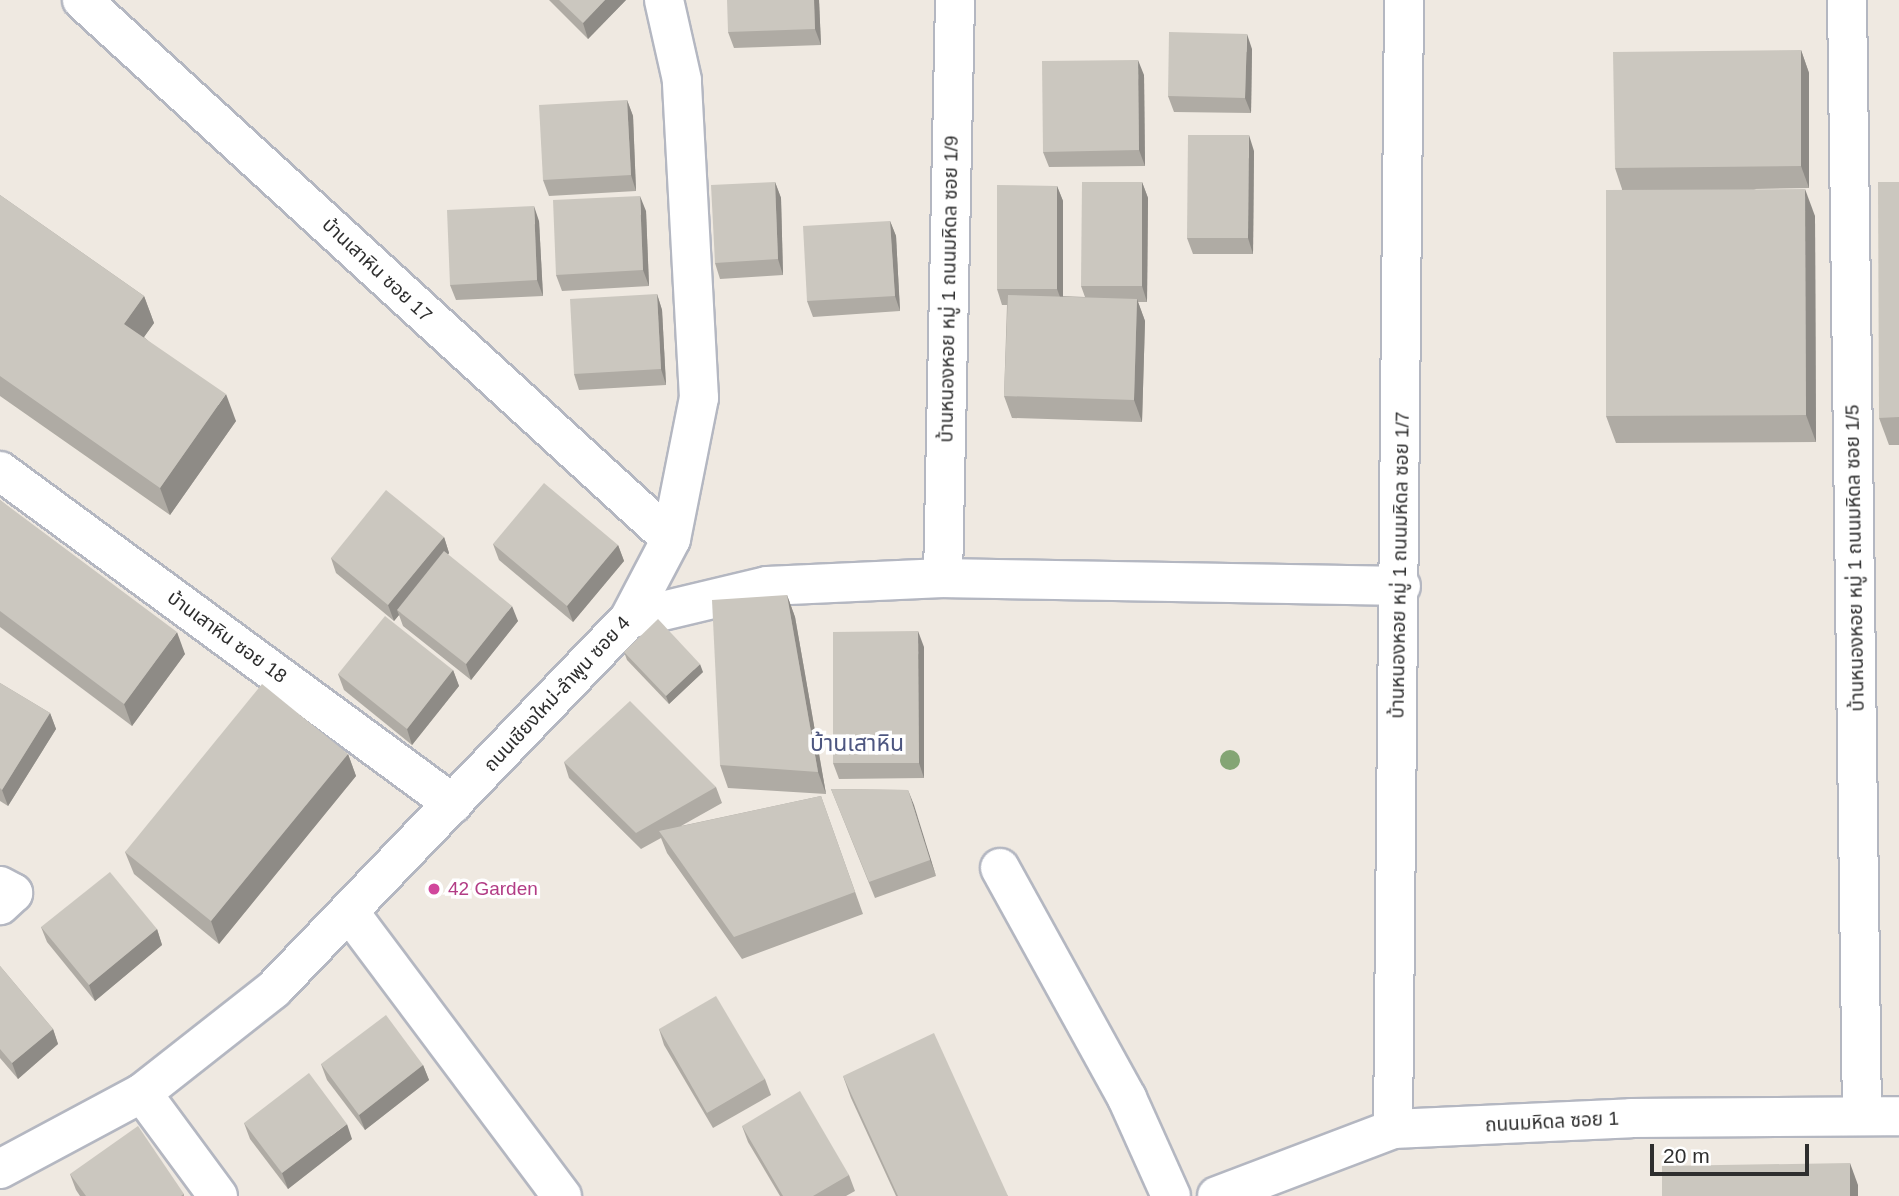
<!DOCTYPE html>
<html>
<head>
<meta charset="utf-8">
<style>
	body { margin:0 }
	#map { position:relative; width:1899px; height:1196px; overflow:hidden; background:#efe9e1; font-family:Arial,"Noto Sans Thai",sans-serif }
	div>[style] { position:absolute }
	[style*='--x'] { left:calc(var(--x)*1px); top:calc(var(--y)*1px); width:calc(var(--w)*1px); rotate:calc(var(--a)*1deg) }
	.roads { filter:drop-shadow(2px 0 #b4b7c1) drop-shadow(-2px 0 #b4b7c1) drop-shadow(0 2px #b4b7c1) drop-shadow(0 -2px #b4b7c1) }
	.street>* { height:38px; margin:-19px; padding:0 19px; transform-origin:19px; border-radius:19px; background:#fff }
	.trees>* { width:20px; height:20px; margin:-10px; border-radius:50%; background:#84a574 }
	.wall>* { inset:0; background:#afaba4 }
	.shaded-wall>* { inset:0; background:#8e8b86 }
	.building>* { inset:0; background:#cbc7bf }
	.dots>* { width:19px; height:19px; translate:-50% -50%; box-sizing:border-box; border:4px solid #fff; border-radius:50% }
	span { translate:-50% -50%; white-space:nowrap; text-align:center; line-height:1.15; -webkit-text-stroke:7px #fff; paint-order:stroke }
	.street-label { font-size:19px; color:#2e2e2e }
	.hotel-label { font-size:19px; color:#b23c85 }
	.left { translate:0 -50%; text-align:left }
	.quarter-label { font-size:23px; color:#4d5680 }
	.scale { position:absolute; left:1650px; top:1144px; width:159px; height:32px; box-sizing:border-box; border:4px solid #2e2e2e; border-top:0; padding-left:9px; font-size:21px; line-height:24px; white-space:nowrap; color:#2e2e2e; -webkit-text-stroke:5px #fff; paint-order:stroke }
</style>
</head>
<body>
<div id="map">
	<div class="roads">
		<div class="street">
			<i style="--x:82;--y:0;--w:798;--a:42.46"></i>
			<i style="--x:1847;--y:0;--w:1116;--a:89.23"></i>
			<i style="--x:0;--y:471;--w:562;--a:36.32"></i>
			<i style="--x:943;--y:578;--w:578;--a:-88.81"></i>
			<i style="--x:629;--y:619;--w:142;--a:-13.4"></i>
			<i style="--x:767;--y:586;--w:176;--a:-2.6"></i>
			<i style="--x:943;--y:578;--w:458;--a:1"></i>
			<i style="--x:1000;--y:868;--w:263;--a:61.1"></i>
			<i style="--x:1127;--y:1098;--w:107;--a:65.8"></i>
			<i style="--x:0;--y:886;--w:15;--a:28"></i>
			<i style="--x:13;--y:893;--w:18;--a:137"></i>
			<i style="--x:350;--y:913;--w:354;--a:53.2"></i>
			<i style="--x:142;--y:1093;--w:128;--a:53.6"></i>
			<i style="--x:1393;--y:1129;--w:1129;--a:-89.44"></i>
			<i style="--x:0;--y:1169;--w:161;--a:-28.2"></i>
			<i style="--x:142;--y:1093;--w:168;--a:-38.2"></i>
			<i style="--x:274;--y:989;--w:513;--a:-46.19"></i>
			<i style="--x:629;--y:619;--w:90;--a:-62.3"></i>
			<i style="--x:671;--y:539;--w:144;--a:-78.8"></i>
			<i style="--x:699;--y:398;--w:318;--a:-93.1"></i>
			<i style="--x:682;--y:80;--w:82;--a:-102.7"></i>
			<i style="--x:1217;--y:1196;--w:188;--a:-20.8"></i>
			<i style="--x:1393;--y:1129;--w:238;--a:-2.6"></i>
			<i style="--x:1631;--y:1118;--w:268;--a:-0.4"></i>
		</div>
	</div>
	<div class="trees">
		<i style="left:1230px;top:760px"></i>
	</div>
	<div class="wall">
		<i style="clip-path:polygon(549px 0,626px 0,588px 39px)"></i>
		<i style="clip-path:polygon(819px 0,821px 45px,734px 48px,728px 32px)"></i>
		<i style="clip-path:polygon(1252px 49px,1251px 113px,1174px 112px,1168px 96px)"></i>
		<i style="clip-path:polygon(1801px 50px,1809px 73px,1809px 188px,1754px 189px,1815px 216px,1816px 442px,1616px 443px,1606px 416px,1622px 189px,1615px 168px)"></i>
		<i style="clip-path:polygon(1144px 75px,1145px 166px,1049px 167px,1043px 152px)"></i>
		<i style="clip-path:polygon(627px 100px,633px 116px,636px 191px,549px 196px,543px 180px)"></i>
		<i style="clip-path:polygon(1254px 151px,1253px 254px,1193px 254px,1187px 238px)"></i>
		<i style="clip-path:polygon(775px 182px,781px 198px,783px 275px,720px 279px,715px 263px)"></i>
		<i style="clip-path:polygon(1142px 182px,1148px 198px,1147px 302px,1138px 302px,1145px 321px,1142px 422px,1012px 418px,1004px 396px,1007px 305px,1002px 305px,997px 289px,1057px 186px,1063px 201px,1063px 296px,1085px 297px,1081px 286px)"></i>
		<i style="clip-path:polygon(1899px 182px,1899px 445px,1889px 445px,1879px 418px)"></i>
		<i style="clip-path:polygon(0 195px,144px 296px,154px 323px,144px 337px,236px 421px,170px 515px,0 396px)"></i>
		<i style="clip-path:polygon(646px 211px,649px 286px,562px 291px,556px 275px)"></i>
		<i style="clip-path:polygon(539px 221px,543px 296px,456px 300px,450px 285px)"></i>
		<i style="clip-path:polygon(890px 221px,896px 236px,900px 311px,813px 317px,807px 301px)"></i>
		<i style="clip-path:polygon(657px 294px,662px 310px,666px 385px,579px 390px,574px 374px)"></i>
		<i style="clip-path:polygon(0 500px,185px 654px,132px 726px,0 627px)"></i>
		<i style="clip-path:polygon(444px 537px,449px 553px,448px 555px,518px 621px,471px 680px,403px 626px,399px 615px,394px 621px,336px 573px,331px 558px)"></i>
		<i style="clip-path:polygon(493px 544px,618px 545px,624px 561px,573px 622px,499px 560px)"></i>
		<i style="clip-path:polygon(787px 595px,795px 617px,826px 794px,728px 788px,720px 765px)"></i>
		<i style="clip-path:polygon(924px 647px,924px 778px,839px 779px,833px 763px)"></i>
		<i style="clip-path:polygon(624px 652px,703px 672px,669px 704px,627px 660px)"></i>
		<i style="clip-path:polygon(453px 670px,459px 686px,412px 745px,344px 690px,338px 674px)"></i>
		<i style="clip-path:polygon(0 683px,50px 713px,56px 729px,8px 806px,0 801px)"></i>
		<i style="clip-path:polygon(348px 754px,356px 776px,219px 944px,134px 874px,125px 852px)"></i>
		<i style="clip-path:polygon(564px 762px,716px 787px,722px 803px,681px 826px,821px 796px,863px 914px,742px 959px,667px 853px,661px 838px,641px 849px,569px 778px)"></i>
		<i style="clip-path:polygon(831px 789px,908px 790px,936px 876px,875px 898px)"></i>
		<i style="clip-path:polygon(41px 927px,157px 929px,162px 945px,95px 1001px,47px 942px)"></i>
		<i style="clip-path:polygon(0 966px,53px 1029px,58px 1044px,18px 1079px,0 1058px)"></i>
		<i style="clip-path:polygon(659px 1029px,765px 1079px,771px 1095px,713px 1128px,664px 1045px)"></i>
		<i style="clip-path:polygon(321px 1064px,423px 1065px,429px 1080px,365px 1130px,327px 1080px)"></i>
		<i style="clip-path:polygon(843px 1076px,1008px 1196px,896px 1196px,851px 1098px)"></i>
		<i style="clip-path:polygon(244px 1123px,352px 1139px,288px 1189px,250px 1139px)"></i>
		<i style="clip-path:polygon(742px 1126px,849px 1175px,855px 1191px,846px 1196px,780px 1196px,748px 1142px)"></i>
		<i style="clip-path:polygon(70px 1174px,184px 1194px,184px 1196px,80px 1196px,76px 1190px)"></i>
	</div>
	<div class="shaded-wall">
		<i style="clip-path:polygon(605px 0,626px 0,588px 39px,583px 23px)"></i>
		<i style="clip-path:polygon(814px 0,819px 0,821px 45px,815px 29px)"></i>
		<i style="clip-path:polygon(1247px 34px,1252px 49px,1251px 113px,1245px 98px)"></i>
		<i style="clip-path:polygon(1801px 50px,1809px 73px,1809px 188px,1801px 166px)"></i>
		<i style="clip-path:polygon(1138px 60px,1144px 75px,1145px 166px,1139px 150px)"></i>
		<i style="clip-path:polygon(627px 100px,633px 116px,636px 191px,631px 175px)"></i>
		<i style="clip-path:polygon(1249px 135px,1254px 151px,1253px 254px,1248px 238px)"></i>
		<i style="clip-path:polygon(775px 182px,781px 198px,783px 275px,778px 259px)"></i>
		<i style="clip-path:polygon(1142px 182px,1148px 198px,1147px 302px,1142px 286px)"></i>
		<i style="clip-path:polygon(1057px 186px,1063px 201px,1063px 305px,1057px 289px)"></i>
		<i style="clip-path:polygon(1805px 189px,1815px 216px,1816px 442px,1806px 415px)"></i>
		<i style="clip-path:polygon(640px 196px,646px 211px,649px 286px,643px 270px)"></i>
		<i style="clip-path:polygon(534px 206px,539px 221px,543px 296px,537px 280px)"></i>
		<i style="clip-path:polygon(890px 221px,896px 236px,900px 311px,895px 296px)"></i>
		<i style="clip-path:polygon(657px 294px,662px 310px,666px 385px,661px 369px)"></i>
		<i style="clip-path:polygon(144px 296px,154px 323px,134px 351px,124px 324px)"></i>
		<i style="clip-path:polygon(1137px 299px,1145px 321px,1142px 422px,1134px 400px)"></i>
		<i style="clip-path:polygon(226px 394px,236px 421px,170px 515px,160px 488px)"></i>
		<i style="clip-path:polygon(444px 537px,449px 553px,401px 613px,397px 610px,399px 615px,394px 621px,388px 605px)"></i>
		<i style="clip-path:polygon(618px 545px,624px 561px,573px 622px,567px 606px)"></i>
		<i style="clip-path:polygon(787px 595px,795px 617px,826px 794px,818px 772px)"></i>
		<i style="clip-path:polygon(512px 606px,518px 621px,471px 680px,466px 664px)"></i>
		<i style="clip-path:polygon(918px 631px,924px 647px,924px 778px,919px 763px)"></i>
		<i style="clip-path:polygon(177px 632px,185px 654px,132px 726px,124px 704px)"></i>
		<i style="clip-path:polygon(700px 664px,703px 672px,669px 704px,666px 696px)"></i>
		<i style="clip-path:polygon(453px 670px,459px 686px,412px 745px,407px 729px)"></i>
		<i style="clip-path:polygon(50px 713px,56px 729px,8px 806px,2px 790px)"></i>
		<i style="clip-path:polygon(348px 754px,356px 776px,219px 944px,211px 921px)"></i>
		<i style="clip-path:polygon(908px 790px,914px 805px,936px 876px,930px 860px)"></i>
		<i style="clip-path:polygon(157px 929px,162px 945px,95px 1001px,89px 985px)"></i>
		<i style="clip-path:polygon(53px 1029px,58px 1044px,18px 1079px,12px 1063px)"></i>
		<i style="clip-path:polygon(423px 1065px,429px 1080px,365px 1130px,359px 1115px)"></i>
		<i style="clip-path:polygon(347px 1124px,352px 1139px,288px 1189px,282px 1173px)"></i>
		<i style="clip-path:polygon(1850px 1163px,1858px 1185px,1858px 1196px,1850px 1196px)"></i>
	</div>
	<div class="building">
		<i style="clip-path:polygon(559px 0,605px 0,583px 23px)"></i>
		<i style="clip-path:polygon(727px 0,814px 0,815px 29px,728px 32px)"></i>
		<i style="clip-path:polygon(1169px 32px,1247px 34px,1245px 98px,1168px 96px)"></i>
		<i style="clip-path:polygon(1801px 50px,1801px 166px,1615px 168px,1613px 52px)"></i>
		<i style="clip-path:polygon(1138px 60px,1139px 150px,1043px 152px,1042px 61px)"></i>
		<i style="clip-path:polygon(627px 100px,631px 175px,543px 180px,539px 105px)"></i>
		<i style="clip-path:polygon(1188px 135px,1249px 135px,1248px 238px,1187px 238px)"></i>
		<i style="clip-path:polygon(775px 182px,778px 259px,715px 263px,711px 185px)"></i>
		<i style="clip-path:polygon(1082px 182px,1142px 182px,1142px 286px,1081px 286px)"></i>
		<i style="clip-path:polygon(1878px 182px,1899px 182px,1899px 417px,1879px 418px)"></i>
		<i style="clip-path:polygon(997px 185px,1057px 186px,1057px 289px,997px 289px)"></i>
		<i style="clip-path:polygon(1805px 189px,1806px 415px,1606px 416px,1606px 190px)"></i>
		<i style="clip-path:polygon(0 195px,144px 296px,124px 324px,226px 394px,160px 488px,0 376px)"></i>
		<i style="clip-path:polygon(640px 196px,643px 270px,556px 275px,553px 200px)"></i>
		<i style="clip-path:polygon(534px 206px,537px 280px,450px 285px,447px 210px)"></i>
		<i style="clip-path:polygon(890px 221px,895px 296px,807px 301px,803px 226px)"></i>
		<i style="clip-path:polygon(657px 294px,661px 369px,574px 374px,570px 299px)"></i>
		<i style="clip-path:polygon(1008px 295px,1137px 299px,1134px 400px,1004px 396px)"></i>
		<i style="clip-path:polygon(544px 483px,618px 545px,567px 606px,493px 544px)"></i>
		<i style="clip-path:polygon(386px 490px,444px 537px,388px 605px,331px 558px)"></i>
		<i style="clip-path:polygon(0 500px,177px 632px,124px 704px,0 611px)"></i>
		<i style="clip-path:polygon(444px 551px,512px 606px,466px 664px,397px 610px)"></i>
		<i style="clip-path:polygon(787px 595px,818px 772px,720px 765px,712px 600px)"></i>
		<i style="clip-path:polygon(385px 616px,453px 670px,407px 729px,338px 674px)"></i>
		<i style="clip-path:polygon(658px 619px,700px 664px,666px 696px,624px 652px)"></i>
		<i style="clip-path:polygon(918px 631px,919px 763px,833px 763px,833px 632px)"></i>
		<i style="clip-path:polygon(0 683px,50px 713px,2px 790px,0 788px)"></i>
		<i style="clip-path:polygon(262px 684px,348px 754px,211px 921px,125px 852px)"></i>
		<i style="clip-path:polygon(630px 701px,716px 787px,636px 833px,564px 762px)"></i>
		<i style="clip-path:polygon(831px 789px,908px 790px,930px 860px,869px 882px)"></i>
		<i style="clip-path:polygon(821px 796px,855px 892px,734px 937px,659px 831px)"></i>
		<i style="clip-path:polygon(110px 872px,157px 929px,89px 985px,41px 927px)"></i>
		<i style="clip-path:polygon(0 966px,53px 1029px,12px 1063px,0 1049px)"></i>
		<i style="clip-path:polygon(716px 996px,765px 1079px,707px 1113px,659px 1029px)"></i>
		<i style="clip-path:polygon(386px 1015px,423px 1065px,359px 1115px,321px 1064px)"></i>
		<i style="clip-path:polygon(934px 1033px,1008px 1196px,898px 1196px,843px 1076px)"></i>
		<i style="clip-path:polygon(309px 1073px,347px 1124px,282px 1173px,244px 1123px)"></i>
		<i style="clip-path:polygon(800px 1091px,849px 1175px,813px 1196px,783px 1196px,742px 1126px)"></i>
		<i style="clip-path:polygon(138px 1126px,184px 1194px,181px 1196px,86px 1196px,70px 1174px)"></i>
		<i style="clip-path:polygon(1850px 1163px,1850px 1196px,1662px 1196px,1662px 1166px)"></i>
	</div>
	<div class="dots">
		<i style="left:434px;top:889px;background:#d1479c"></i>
	</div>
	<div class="street-label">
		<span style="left:377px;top:270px;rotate:43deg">บ้านเสาหิน ซอย 17</span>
		<span style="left:949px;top:289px;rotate:-89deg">บ้านหนองหอย หมู่ 1 ถนนมหิดล ซอย 1/9</span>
		<span style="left:1855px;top:558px;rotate:-91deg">บ้านหนองหอย หมู่ 1 ถนนมหิดล ซอย 1/5</span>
		<span style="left:1400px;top:565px;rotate:-89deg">บ้านหนองหอย หมู่ 1 ถนนมหิดล ซอย 1/7</span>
		<span style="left:227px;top:637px;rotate:36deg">บ้านเสาหิน ซอย 18</span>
		<span style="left:557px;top:694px;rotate:-47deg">ถนนเชียงใหม่-ลำพูน ซอย 4</span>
		<span style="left:1552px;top:1122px;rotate:-3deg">ถนนมหิดล ซอย 1</span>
	</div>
	<div class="hotel-label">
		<span class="left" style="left:448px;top:889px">42 Garden</span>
	</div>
	<div class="quarter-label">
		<span style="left:857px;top:743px">บ้านเสาหิน</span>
	</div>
	<div class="scale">20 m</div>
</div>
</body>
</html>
